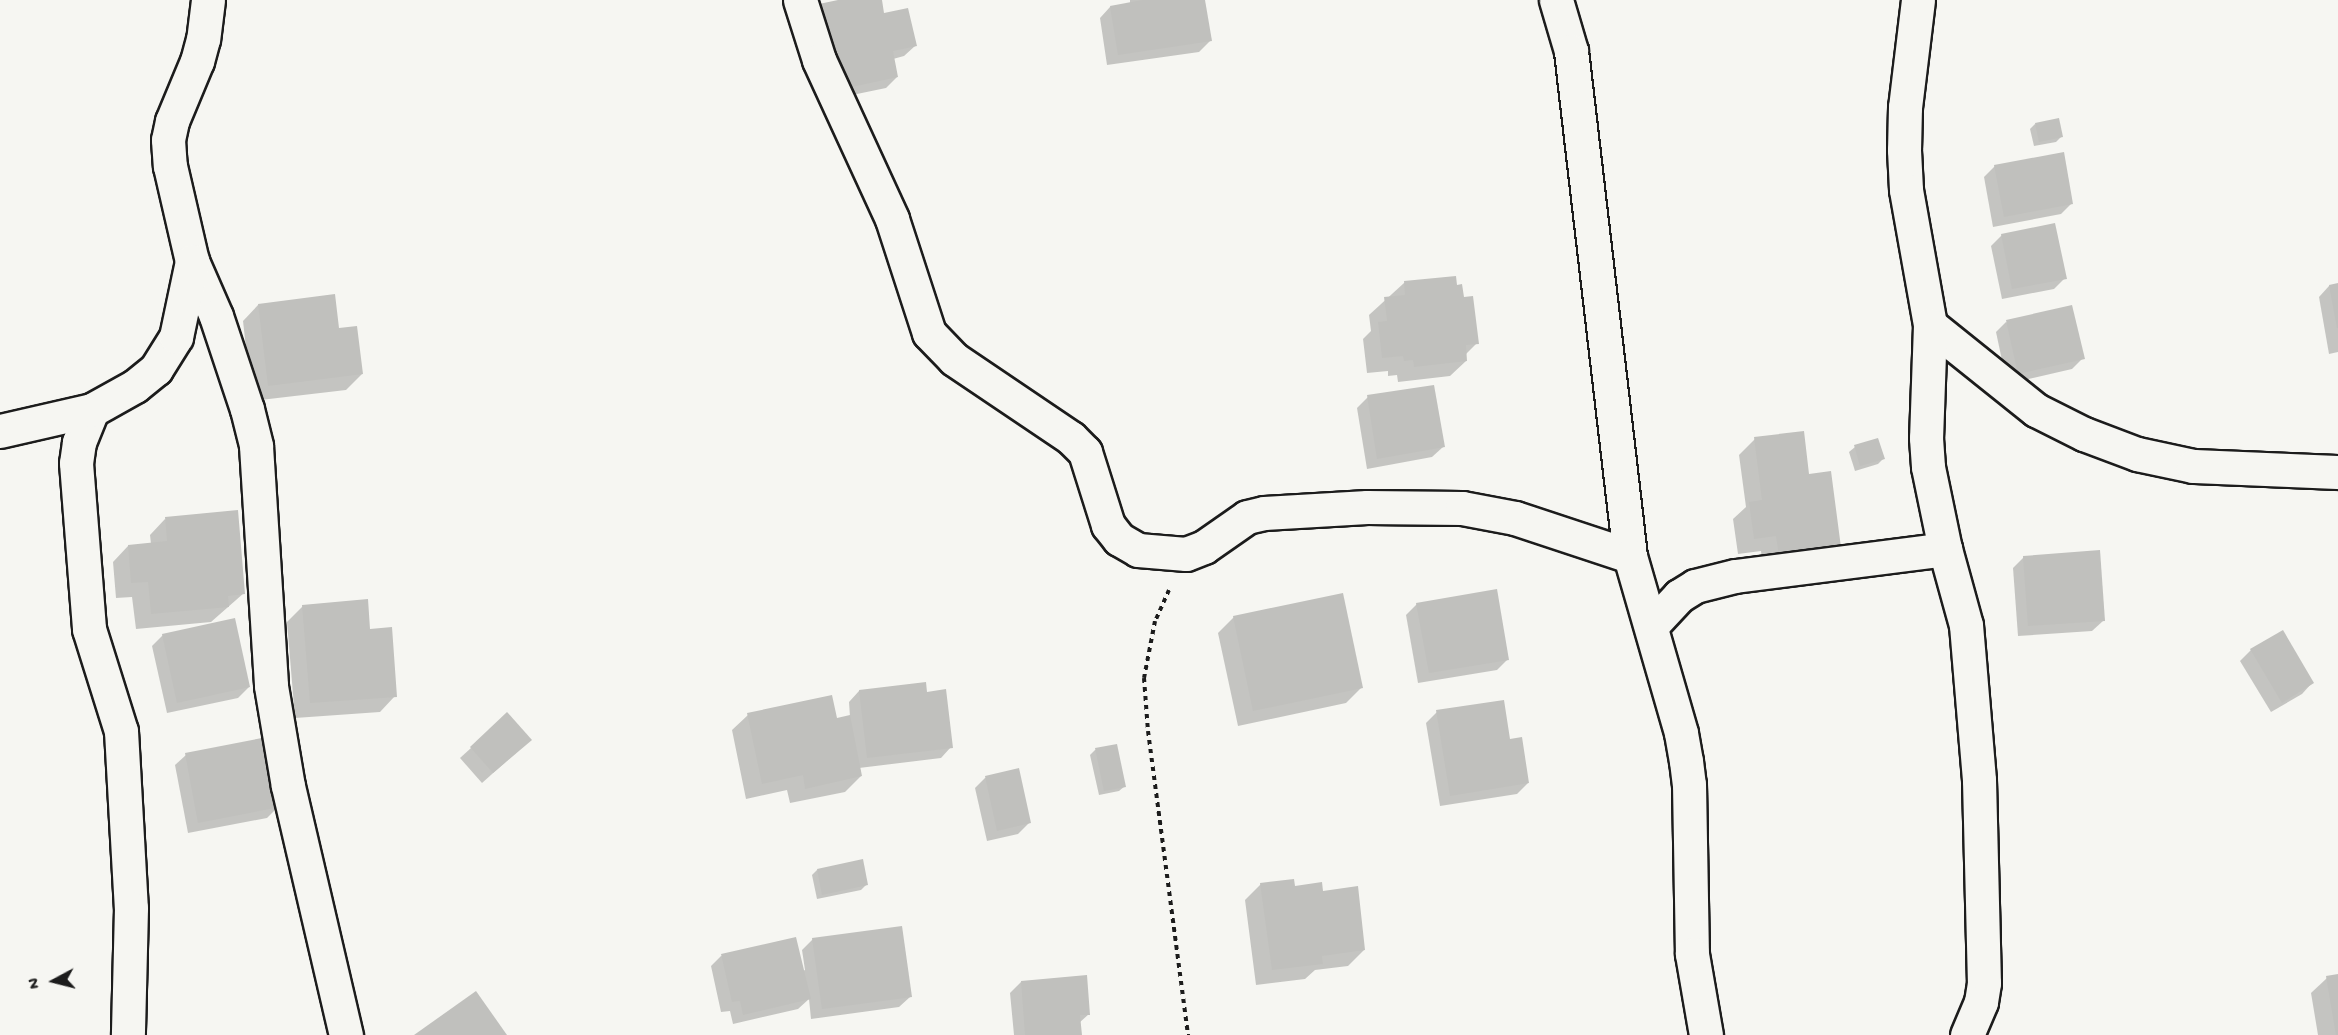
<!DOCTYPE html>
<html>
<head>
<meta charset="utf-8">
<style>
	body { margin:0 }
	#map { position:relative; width:2338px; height:1035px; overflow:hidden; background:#f6f6f2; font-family:"Gochi Hand",sans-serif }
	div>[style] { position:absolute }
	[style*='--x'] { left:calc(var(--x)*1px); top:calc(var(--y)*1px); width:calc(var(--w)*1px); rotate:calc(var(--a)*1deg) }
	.shadow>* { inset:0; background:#0003 }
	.building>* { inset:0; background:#c0c0bd }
	.path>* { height:4px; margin-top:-2px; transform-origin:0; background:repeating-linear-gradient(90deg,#1c1c1c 0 4.5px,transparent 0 9px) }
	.roads { filter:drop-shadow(2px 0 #1c1c1c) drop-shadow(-2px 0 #1c1c1c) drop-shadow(0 2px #1c1c1c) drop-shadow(0 -2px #1c1c1c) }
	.street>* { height:33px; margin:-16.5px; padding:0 16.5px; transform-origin:16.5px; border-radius:16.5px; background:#f6f6f2 }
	span { translate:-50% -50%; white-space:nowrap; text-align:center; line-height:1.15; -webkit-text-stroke:6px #f6f6f2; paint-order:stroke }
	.north { position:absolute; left:24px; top:951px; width:60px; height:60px; -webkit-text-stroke:4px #f6f6f2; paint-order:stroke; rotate:263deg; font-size:16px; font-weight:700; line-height:24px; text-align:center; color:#1c1c1c }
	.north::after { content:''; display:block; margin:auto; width:21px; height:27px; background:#1c1c1c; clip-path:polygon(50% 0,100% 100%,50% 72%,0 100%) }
</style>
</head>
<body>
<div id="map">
	<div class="shadow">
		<i style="clip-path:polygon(845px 0,880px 0,883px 15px,915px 46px,904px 56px,893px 59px,897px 77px,886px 88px,828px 100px,809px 16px,820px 5px)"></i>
		<i style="clip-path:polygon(1130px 0,1204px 0,1210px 41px,1199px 52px,1107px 65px,1100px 18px,1110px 7px,1130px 4px)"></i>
		<i style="clip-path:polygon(2035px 124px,2061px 137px,2056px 142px,2034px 146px,2030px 129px)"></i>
		<i style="clip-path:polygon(1995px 166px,2072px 203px,2061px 214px,1993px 227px,1984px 177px)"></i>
		<i style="clip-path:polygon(2002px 235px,2065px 278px,2054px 289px,2002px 299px,1991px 246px)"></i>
		<i style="clip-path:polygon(1404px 283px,1455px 286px,1463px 299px,1477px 343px,1465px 355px,1466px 361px,1450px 376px,1398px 382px,1397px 375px,1388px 376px,1388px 371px,1367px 373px,1363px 339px,1371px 331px,1369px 315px)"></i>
		<i style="clip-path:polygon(2338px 285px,2338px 352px,2329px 354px,2319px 297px,2329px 286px)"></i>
		<i style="clip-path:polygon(258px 305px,338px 330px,362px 374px,346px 390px,252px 401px,243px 321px)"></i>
		<i style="clip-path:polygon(2006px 322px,2083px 358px,2072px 369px,2007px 384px,1996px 332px)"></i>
		<i style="clip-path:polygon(1368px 397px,1443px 447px,1432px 457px,1367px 469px,1357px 408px)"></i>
		<i style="clip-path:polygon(1755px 439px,1808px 476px,1829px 472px,1764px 578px,1761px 551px,1738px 554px,1733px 519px,1746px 507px,1739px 455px)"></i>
		<i style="clip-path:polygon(1855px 447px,1883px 459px,1878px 464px,1855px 471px,1849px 452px)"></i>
		<i style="clip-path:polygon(165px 519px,244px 593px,211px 622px,136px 629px,132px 597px,116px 598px,113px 562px,128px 546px,151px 544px,150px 535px)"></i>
		<i style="clip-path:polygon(2024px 557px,2103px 621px,2092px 631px,2018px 636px,2013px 568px)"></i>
		<i style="clip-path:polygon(1417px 604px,1508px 659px,1497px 670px,1418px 683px,1406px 615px)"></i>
		<i style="clip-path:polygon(303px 606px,395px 696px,380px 712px,295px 718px,287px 622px)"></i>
		<i style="clip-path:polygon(1234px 617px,1362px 687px,1346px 703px,1238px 726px,1218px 633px)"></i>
		<i style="clip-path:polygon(2282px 632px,2312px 683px,2302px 694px,2271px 712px,2240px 661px,2251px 650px)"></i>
		<i style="clip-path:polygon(163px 635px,249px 687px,238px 698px,167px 713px,152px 646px)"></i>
		<i style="clip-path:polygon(859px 691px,926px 693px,951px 747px,941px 758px,859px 768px,861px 776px,845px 792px,790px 803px,787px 790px,746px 799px,732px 730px,748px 715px,836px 719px,850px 717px,849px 702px)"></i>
		<i style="clip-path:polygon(1437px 712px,1509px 741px,1528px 783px,1517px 794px,1440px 806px,1426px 723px)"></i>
		<i style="clip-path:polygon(1116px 746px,1125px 786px,1119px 791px,1099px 795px,1090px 755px,1095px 750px)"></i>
		<i style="clip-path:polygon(471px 748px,519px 750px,482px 783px,460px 758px)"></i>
		<i style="clip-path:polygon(186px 755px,278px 807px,267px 818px,188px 833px,175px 765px)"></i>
		<i style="clip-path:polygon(1018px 770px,1029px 823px,1018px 834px,987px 841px,975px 788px,985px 778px)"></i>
		<i style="clip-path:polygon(817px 870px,866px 885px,861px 890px,817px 899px,812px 875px)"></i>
		<i style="clip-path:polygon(1261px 884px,1322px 892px,1364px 950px,1348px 966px,1315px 970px,1305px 979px,1256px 985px,1245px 900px)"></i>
		<i style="clip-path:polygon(813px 939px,910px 997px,899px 1007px,811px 1019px,809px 999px,798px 1009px,733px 1024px,730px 1011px,721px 1012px,711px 966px,721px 956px,803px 971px,805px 970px,802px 950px)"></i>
		<i style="clip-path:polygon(2338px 976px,2338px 1035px,2318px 1035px,2311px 993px,2327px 978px)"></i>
		<i style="clip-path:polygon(1021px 982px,1089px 1014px,1079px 1023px,1080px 1035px,1014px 1035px,1010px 993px)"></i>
	</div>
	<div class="building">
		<i style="clip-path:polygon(838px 0,882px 0,884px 13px,908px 8px,917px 46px,893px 51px,898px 77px,838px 90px,819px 4px)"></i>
		<i style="clip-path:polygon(1142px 0,1205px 0,1212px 41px,1118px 55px,1110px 6px)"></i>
		<i style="clip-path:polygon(2059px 118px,2063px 137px,2039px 142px,2035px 123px)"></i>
		<i style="clip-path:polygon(2064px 152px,2073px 204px,2004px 217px,1994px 165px)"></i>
		<i style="clip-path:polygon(2055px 223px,2067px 279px,2012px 289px,2001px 234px)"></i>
		<i style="clip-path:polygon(1456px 276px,1457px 285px,1462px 284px,1464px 297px,1473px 296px,1479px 344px,1466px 345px,1467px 361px,1414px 367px,1413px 360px,1404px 361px,1403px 356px,1382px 358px,1378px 322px,1387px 321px,1384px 297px,1405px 295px,1404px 281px)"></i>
		<i style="clip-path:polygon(2338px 283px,2338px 328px,2337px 328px,2329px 285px)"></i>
		<i style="clip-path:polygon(335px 294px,339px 328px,357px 326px,363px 374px,268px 386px,258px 304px)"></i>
		<i style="clip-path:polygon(2072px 305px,2085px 359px,2018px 374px,2006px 320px)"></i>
		<i style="clip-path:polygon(1434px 385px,1445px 447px,1377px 459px,1367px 395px)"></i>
		<i style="clip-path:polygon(1804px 431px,1809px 474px,1831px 471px,1842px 555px,1780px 563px,1776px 536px,1754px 539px,1749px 502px,1762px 500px,1754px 437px)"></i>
		<i style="clip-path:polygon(1878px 438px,1885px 459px,1860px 466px,1854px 445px)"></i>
		<i style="clip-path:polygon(238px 510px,245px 594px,228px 596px,229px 607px,151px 614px,148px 582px,131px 583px,128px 545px,167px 541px,165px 517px)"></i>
		<i style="clip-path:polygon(2100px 550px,2105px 621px,2028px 626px,2023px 556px)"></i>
		<i style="clip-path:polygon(1497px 589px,1509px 660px,1429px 673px,1416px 603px)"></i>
		<i style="clip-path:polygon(1343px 593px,1363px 688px,1253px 711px,1233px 616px)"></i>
		<i style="clip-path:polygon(368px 599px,370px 629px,392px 627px,397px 697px,310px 703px,302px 605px)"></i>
		<i style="clip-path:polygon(235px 618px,250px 687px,177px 703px,162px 634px)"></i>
		<i style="clip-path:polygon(2283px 630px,2314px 683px,2282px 703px,2250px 649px)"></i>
		<i style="clip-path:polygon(926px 682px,927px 692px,946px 689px,953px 748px,867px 758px,859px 690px)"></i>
		<i style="clip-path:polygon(832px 695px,837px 718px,850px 715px,862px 776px,805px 789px,803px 775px,762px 784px,747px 713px)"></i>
		<i style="clip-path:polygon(1504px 700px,1510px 739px,1522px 737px,1529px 783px,1450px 796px,1436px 710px)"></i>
		<i style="clip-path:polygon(507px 712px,532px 740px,493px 773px,470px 747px)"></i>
		<i style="clip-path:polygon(267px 737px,280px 807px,198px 823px,185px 753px)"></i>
		<i style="clip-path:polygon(1117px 744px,1126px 787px,1104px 791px,1095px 748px)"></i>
		<i style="clip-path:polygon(1019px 768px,1031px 823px,997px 831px,985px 776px)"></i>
		<i style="clip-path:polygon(863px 859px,868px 885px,822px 895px,817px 869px)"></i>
		<i style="clip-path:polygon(1294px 879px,1295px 886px,1322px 882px,1323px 891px,1358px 886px,1365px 950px,1322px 956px,1323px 964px,1272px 970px,1260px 883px)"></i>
		<i style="clip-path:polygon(902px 926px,912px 997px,822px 1009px,812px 938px)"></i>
		<i style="clip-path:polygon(796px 937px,811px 999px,743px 1015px,740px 1001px,732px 1002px,721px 954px)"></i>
		<i style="clip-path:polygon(2338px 974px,2338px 1035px,2336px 1035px,2326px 976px)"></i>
		<i style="clip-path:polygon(1087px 975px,1090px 1015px,1080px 1015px,1082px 1035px,1025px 1035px,1021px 981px)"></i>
		<i style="clip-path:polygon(476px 991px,507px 1035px,414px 1035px)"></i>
	</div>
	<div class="path">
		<i style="--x:1169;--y:590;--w:34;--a:114"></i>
		<i style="--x:1155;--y:621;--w:58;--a:100.9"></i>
		<i style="--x:1144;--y:678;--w:53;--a:85.7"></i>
		<i style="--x:1148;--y:731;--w:307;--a:82.5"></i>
	</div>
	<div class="roads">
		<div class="street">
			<i style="--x:208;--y:0;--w:39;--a:97"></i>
			<i style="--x:203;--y:39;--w:23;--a:105"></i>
			<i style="--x:197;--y:61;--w:65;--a:112.6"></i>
			<i style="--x:172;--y:121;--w:19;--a:102"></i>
			<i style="--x:168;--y:140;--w:26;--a:86"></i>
			<i style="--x:170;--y:166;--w:98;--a:77"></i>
			<i style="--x:192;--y:261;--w:60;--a:66.4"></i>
			<i style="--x:216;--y:316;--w:98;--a:71.6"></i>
			<i style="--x:247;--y:409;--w:38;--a:76"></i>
			<i style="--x:256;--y:446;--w:240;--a:86.4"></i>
			<i style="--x:271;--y:686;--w:101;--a:80.4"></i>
			<i style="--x:288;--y:786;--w:256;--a:76.9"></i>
			<i style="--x:800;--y:0;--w:63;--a:72.4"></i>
			<i style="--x:819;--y:60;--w:175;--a:65.3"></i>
			<i style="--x:892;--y:219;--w:120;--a:72"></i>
			<i style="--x:929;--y:333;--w:36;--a:46"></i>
			<i style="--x:954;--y:359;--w:141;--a:34"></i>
			<i style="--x:1071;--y:438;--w:20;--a:45"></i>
			<i style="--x:1085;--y:452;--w:77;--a:72.5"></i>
			<i style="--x:1108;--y:525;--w:18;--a:52"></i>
			<i style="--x:1119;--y:539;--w:22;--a:30"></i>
			<i style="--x:1138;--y:550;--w:48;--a:4.8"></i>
			<i style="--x:1186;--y:554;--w:19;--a:-21"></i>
			<i style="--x:1204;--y:547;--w:52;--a:-34.9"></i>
			<i style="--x:1247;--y:517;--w:17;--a:-13"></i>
			<i style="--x:1264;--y:513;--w:103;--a:-3.3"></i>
			<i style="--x:1367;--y:507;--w:95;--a:0.6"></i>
			<i style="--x:1462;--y:508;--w:54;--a:10.7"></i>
			<i style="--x:1515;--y:518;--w:121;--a:18.3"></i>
			<i style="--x:1556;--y:0;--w:53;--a:73.6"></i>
			<i style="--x:1571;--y:51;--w:508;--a:83.34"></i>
			<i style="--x:1630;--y:556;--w:184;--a:73.9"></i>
			<i style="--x:1681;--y:733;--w:28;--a:80"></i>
			<i style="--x:1686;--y:761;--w:23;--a:83"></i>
			<i style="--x:1689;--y:784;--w:170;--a:89"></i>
			<i style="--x:1692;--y:954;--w:82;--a:80.2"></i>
			<i style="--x:1918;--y:0;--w:108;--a:96.9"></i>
			<i style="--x:1905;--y:107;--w:43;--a:91.3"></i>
			<i style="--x:1904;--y:150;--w:40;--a:87.1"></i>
			<i style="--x:1906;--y:190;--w:137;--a:79.9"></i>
			<i style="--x:1930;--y:325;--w:136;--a:38.7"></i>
			<i style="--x:2036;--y:410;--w:54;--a:26.6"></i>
			<i style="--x:2084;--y:434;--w:57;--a:20.7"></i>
			<i style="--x:2137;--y:454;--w:57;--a:12.1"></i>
			<i style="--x:2193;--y:466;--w:145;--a:2.4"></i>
			<i style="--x:1930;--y:325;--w:113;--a:92"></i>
			<i style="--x:1926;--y:438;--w:29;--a:86"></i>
			<i style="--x:1928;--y:467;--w:84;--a:78.3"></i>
			<i style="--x:1945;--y:549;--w:79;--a:74.6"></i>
			<i style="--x:1966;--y:625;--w:156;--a:85.2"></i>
			<i style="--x:1979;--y:780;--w:203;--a:88.6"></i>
			<i style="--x:1984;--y:983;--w:19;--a:99"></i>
			<i style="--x:1981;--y:1002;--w:36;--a:113"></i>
			<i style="--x:92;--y:410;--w:35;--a:112"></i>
			<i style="--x:79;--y:442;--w:21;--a:98"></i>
			<i style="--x:76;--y:463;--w:167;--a:85.5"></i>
			<i style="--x:89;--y:629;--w:107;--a:72.6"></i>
			<i style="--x:121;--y:731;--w:177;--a:86.8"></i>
			<i style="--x:131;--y:908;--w:127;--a:91.4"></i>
			<i style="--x:0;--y:431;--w:94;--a:-12.9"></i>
			<i style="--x:92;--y:410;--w:49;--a:-29.2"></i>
			<i style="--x:135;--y:386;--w:27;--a:-39"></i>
			<i style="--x:156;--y:369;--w:38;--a:-58"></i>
			<i style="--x:176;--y:337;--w:78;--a:-78.1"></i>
			<i style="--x:1652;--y:625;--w:40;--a:-47"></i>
			<i style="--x:1679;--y:596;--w:19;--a:-32"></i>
			<i style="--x:1695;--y:586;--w:41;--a:-14"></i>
			<i style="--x:1735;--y:576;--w:212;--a:-7.3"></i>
		</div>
	</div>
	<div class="north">N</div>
</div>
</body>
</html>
